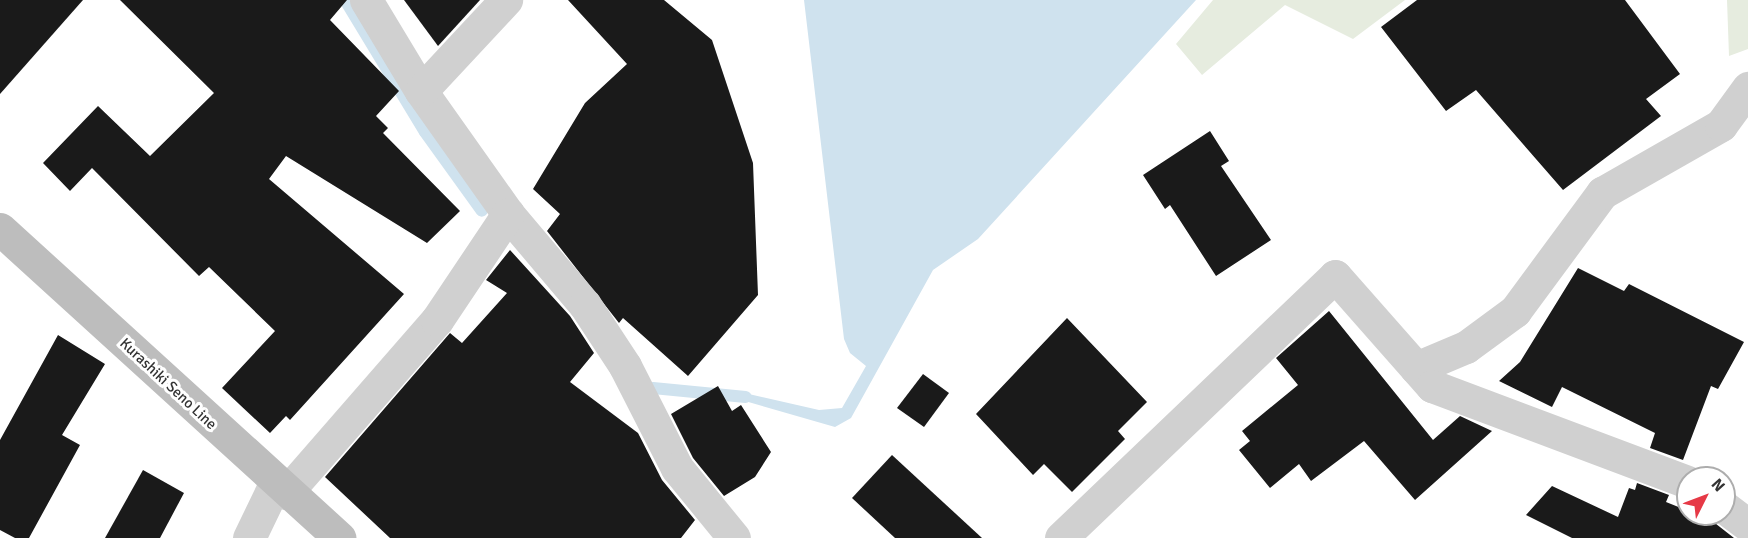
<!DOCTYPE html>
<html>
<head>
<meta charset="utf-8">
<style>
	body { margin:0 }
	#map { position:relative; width:1748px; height:538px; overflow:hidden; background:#fff; font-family:Signika,sans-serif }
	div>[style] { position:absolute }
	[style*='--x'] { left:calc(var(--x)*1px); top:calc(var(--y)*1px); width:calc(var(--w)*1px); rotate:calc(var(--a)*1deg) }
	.green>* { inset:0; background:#e6ecdf }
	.water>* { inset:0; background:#cfe2ee }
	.stream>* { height:12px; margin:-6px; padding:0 6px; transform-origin:6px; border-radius:6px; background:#cfe2ee }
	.building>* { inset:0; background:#1a1a1a }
	.street>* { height:33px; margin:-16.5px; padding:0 16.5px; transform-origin:16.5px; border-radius:16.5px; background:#d0d0d0 }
	.secondary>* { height:33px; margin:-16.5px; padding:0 16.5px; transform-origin:16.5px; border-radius:16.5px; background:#bdbdbd }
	span { translate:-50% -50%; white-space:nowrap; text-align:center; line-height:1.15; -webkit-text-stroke:6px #fff; paint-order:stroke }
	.street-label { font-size:15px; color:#333 }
	.north { position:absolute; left:1676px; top:466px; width:60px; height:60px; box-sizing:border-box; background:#fff; border:2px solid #adadad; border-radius:50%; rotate:48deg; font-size:16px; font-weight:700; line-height:24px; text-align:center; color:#333 }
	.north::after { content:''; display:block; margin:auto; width:21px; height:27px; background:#e63946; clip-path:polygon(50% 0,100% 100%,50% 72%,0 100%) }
</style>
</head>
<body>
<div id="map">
	<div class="green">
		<i style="clip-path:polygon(1213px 0,1405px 0,1353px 39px,1285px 5px,1202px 75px,1176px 44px)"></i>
		<i style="clip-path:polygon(1727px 0,1748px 0,1748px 49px,1729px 56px)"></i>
	</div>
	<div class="water">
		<i style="clip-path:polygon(804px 0,1196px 0,978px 239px,933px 270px,851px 418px,835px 427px,738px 399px,740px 392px,819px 410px,842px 408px,866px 366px,850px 353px,844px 339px)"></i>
	</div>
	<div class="stream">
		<i style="--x:345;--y:0;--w:154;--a:58.8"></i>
		<i style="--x:425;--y:132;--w:97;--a:54.2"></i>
		<i style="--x:653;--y:388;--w:93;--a:5.5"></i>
	</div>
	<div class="building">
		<i style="clip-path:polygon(0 0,83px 0,0 94px)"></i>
		<i style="clip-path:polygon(120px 0,347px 0,330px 20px,399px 91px,376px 116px,388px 128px,383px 133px,460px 211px,427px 243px,286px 156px,269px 179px,404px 294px,290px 420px,286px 416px,270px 433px,222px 388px,275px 331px,209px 267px,199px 276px,92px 168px,70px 191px,43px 163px,98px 106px,150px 156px,214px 93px)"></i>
		<i style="clip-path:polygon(404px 0,480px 0,438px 46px)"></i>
		<i style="clip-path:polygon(568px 0,664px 0,712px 40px,753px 163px,758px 295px,688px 376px,623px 318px,619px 323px,547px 231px,560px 214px,533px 189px,585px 103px,627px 64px)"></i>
		<i style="clip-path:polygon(1417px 0,1625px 0,1680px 74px,1646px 99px,1661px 116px,1563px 190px,1476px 90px,1446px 111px,1381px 27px)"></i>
		<i style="clip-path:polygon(1210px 131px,1229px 161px,1221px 166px,1271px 240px,1216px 276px,1170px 205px,1165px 209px,1143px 175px)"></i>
		<i style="clip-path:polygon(510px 250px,570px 316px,594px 353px,570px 382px,638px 433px,662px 480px,695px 520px,681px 538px,390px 538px,325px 477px,450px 333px,462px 343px,507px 293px,486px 280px)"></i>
		<i style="clip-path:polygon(1578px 268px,1624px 291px,1629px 284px,1744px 342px,1718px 389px,1711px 386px,1683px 460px,1650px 448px,1655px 433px,1562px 387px,1552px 407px,1499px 381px,1520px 362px)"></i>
		<i style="clip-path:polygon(1329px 311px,1433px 440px,1460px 416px,1492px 431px,1415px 500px,1364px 441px,1311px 481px,1299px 464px,1270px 488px,1239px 450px,1250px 441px,1242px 431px,1298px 385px,1276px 358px)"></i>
		<i style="clip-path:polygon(1067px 318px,1147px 402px,1118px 431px,1125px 439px,1072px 492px,1044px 464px,1033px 475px,976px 414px)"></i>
		<i style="clip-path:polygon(58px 335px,105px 364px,62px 435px,80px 445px,29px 538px,15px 538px,0 530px,0 440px)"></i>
		<i style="clip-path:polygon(923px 374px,949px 393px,924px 427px,897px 408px)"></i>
		<i style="clip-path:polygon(718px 386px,732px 411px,741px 405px,771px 452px,755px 477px,724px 496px,693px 458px,671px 414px)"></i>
		<i style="clip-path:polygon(892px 455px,982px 538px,895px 538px,852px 498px)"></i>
		<i style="clip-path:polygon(143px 470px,184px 493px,160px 538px,105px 538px)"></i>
		<i style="clip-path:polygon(1637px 483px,1669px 495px,1666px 502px,1711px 520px,1734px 538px,1572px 538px,1526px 515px,1552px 486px,1618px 517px,1629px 488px,1635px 490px)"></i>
	</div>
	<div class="street">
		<i style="--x:366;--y:0;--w:106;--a:58.9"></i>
		<i style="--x:421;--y:91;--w:151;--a:54.7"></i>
		<i style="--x:508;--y:214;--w:119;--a:49.8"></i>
		<i style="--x:585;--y:305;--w:73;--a:56.7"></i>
		<i style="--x:625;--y:366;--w:114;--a:63"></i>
		<i style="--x:677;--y:468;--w:90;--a:50.8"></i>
		<i style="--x:421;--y:91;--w:125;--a:-47"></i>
		<i style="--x:1416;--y:368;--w:54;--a:-22.8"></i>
		<i style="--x:1466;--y:347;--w:61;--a:-36.3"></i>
		<i style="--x:1515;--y:311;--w:147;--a:-53.6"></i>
		<i style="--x:1602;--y:193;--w:137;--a:-29.7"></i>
		<i style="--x:1721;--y:125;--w:46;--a:-53.9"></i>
		<i style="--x:286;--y:493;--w:230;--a:-48.9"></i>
		<i style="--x:437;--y:320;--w:128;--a:-56.2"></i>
		<i style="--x:1724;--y:507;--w:30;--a:37"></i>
		<i style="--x:249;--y:538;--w:60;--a:-64.3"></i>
		<i style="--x:1061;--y:538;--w:379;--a:-43.7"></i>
		<i style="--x:1335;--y:276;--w:147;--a:48.6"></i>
		<i style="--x:1432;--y:386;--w:273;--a:20.6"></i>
	</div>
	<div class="secondary">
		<i style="--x:0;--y:229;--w:459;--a:42.3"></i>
	</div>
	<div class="street-label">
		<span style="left:168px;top:384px;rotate:43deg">Kurashiki Seno Line</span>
	</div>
	<div class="north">N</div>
</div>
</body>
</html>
